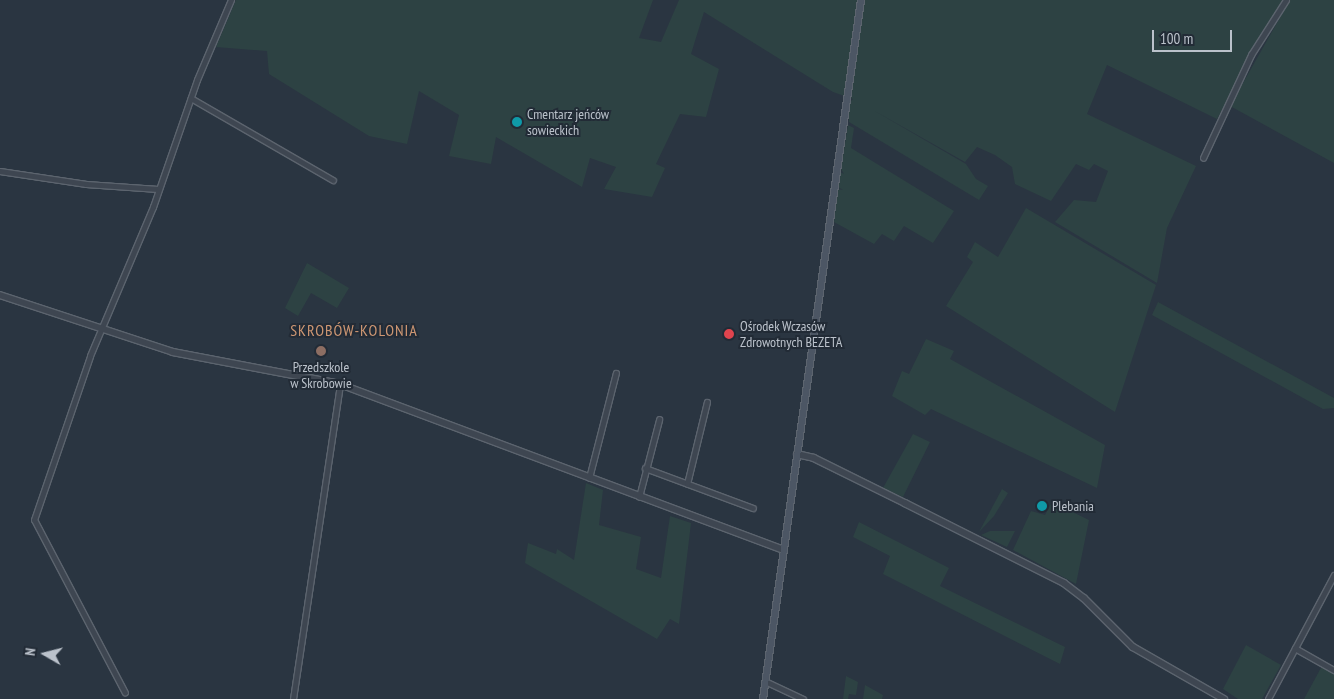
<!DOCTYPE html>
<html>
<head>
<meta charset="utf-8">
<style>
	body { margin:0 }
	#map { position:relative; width:1334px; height:699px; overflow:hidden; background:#2a3541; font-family:"PT Sans Narrow",sans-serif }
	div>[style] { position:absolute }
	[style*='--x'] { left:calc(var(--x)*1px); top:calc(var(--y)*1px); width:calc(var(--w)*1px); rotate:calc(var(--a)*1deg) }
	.green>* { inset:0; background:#2d4243 }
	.roads { filter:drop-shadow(1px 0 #5c646e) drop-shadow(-1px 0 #5c646e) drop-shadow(0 1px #5c646e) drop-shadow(0 -1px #5c646e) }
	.minor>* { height:4.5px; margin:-2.25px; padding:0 2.25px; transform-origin:2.25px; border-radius:2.25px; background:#3e4651 }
	.tertiary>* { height:5.5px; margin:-2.75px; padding:0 2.75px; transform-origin:2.75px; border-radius:2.75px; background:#3e4651 }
	.secondary>* { height:6px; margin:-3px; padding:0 3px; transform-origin:3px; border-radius:3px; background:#4c5664 }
	.dots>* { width:14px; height:14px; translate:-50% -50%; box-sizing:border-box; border:2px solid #222b36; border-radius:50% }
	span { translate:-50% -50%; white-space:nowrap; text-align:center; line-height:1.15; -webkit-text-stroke:4px #222b36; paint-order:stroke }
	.poi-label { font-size:14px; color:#bbc2cb }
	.left { translate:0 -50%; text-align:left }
	.quarter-label { font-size:16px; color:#ce9773; letter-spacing:1px }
	.north { position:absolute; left:20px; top:629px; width:50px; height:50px; -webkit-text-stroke:4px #222b36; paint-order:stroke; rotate:278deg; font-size:14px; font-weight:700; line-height:20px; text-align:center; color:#bbc2cb }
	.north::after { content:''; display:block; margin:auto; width:18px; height:22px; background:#bbc2cb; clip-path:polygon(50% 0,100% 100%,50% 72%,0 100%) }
	.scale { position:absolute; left:1152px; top:30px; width:80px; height:22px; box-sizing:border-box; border:2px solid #bbc2cb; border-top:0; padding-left:6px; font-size:15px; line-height:18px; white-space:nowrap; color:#bbc2cb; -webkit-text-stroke:4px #222b36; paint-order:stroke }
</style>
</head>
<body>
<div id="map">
	<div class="green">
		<i style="clip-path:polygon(236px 0,653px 0,639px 38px,661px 42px,679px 0,1285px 0,1217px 119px,1107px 65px,1087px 114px,1196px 166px,1167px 228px,1157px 283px,1055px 222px,1074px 200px,1096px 202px,1108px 171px,1094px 164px,1089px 170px,1076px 164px,1051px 201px,1015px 184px,1012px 167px,995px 155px,977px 147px,965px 162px,873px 110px,966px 164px,976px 179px,988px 186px,979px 200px,849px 122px,849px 103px,853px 99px,833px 92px,704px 12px,691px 54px,719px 69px,706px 117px,680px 114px,656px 164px,665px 168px,652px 197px,604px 189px,616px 167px,590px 158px,582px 187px,496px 137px,491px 164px,449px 156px,459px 115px,419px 91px,407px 144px,369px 136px,269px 74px,267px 51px,216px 47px)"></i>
		<i style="clip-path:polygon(1290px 0,1334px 0,1334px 163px,1230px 106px)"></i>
		<i style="clip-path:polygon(848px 125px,854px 128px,851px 148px,954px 211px,933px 243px,904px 226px,894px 241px,882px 234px,874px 244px,834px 222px,838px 189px,843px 190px,838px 187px,840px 172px,844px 174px,841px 169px)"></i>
		<i style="clip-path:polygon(1026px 208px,1156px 285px,1115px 412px,946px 306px,973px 262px,967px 257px,975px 242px,998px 257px)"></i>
		<i style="clip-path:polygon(307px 263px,349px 288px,337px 308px,311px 293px,298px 316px,285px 308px)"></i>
		<i style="clip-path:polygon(1158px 302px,1334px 398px,1334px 408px,1323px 409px,1152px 315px)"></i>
		<i style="clip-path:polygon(926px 339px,954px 351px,950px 359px,1105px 445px,1097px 488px,931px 409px,925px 415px,892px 396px,902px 371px,909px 374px)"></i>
		<i style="clip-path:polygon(913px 434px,930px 442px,903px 497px,883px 488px)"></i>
		<i style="clip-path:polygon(586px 483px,603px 490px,599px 525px,641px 537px,636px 569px,661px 578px,670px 516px,691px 523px,679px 624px,670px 619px,657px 639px,525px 563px,528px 543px,556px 554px,557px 549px,574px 560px)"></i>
		<i style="clip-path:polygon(1002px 489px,1008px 493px,994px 516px,979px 532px)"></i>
		<i style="clip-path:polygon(1052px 502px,1089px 520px,1076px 584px,1013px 550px,1031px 511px,1045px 515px)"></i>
		<i style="clip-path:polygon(859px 522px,949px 568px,940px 586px,1065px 647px,1060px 664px,883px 574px,890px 556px,853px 537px)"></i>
		<i style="clip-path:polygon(990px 531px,1015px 531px,1007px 547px,981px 535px)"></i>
		<i style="clip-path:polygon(1246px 645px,1281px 665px,1262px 699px,1238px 699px,1223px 689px)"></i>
		<i style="clip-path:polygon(1322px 666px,1334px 672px,1334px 699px,1304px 699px)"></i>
		<i style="clip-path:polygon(846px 676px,858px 682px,856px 695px,849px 694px,848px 699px,843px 699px)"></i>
		<i style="clip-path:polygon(865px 685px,883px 695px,882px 699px,853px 699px,863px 699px)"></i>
	</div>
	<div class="roads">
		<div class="minor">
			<i style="--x:191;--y:98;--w:164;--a:30"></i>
			<i style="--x:1203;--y:158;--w:114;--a:-65"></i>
			<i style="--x:1251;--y:55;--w:65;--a:-57.5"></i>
			<i style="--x:0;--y:171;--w:87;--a:8.6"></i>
			<i style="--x:86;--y:184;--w:72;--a:4"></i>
			<i style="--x:645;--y:468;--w:115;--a:20.3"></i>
			<i style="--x:589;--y:478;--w:108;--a:-75.6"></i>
			<i style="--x:687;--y:484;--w:84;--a:-76.3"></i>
			<i style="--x:639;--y:497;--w:80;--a:-75.4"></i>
			<i style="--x:1295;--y:648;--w:45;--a:29.4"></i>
			<i style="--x:765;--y:681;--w:42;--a:25.3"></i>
			<i style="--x:125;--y:693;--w:195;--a:-117.7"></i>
			<i style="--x:34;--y:520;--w:173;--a:-71.1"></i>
			<i style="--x:90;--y:356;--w:162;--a:-67.1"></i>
			<i style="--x:153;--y:207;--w:134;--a:-70.9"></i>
			<i style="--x:197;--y:80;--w:87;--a:-67"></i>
			<i style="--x:293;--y:699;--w:318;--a:-81.5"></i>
			<i style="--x:1268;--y:699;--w:140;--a:-62"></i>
		</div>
		<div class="tertiary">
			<i style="--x:0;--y:295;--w:182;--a:18.2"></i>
			<i style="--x:173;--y:352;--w:170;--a:10.8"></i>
			<i style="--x:340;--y:384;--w:474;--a:20.5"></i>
			<i style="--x:797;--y:454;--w:17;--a:13"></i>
			<i style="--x:814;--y:458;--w:102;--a:26.3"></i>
			<i style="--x:905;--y:503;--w:178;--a:26.7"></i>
			<i style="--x:1064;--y:583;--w:25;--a:37"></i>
			<i style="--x:1084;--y:598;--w:69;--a:45"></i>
			<i style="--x:1133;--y:647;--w:105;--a:29.7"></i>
		</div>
		<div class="secondary">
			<i style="--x:763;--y:699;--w:706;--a:-82.02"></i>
		</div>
	</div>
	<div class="dots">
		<i style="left:517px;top:122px;background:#0f9aa8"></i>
		<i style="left:729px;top:334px;background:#e0444e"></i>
		<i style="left:321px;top:351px;background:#8d6e63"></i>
		<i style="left:1042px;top:506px;background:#0f9aa8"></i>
	</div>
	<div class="poi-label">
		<span class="left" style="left:527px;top:122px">Cmentarz jeńców<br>sowieckich</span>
		<span class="left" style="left:740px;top:334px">Ośrodek Wczasów<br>Zdrowotnych BEZETA</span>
		<span style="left:321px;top:375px">Przedszkole<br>w Skrobowie</span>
		<span class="left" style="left:1052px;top:506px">Plebania</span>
	</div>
	<div class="quarter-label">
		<span style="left:354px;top:330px">SKROBÓW-KOLONIA</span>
	</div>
	<div class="north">N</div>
	<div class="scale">100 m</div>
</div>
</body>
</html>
